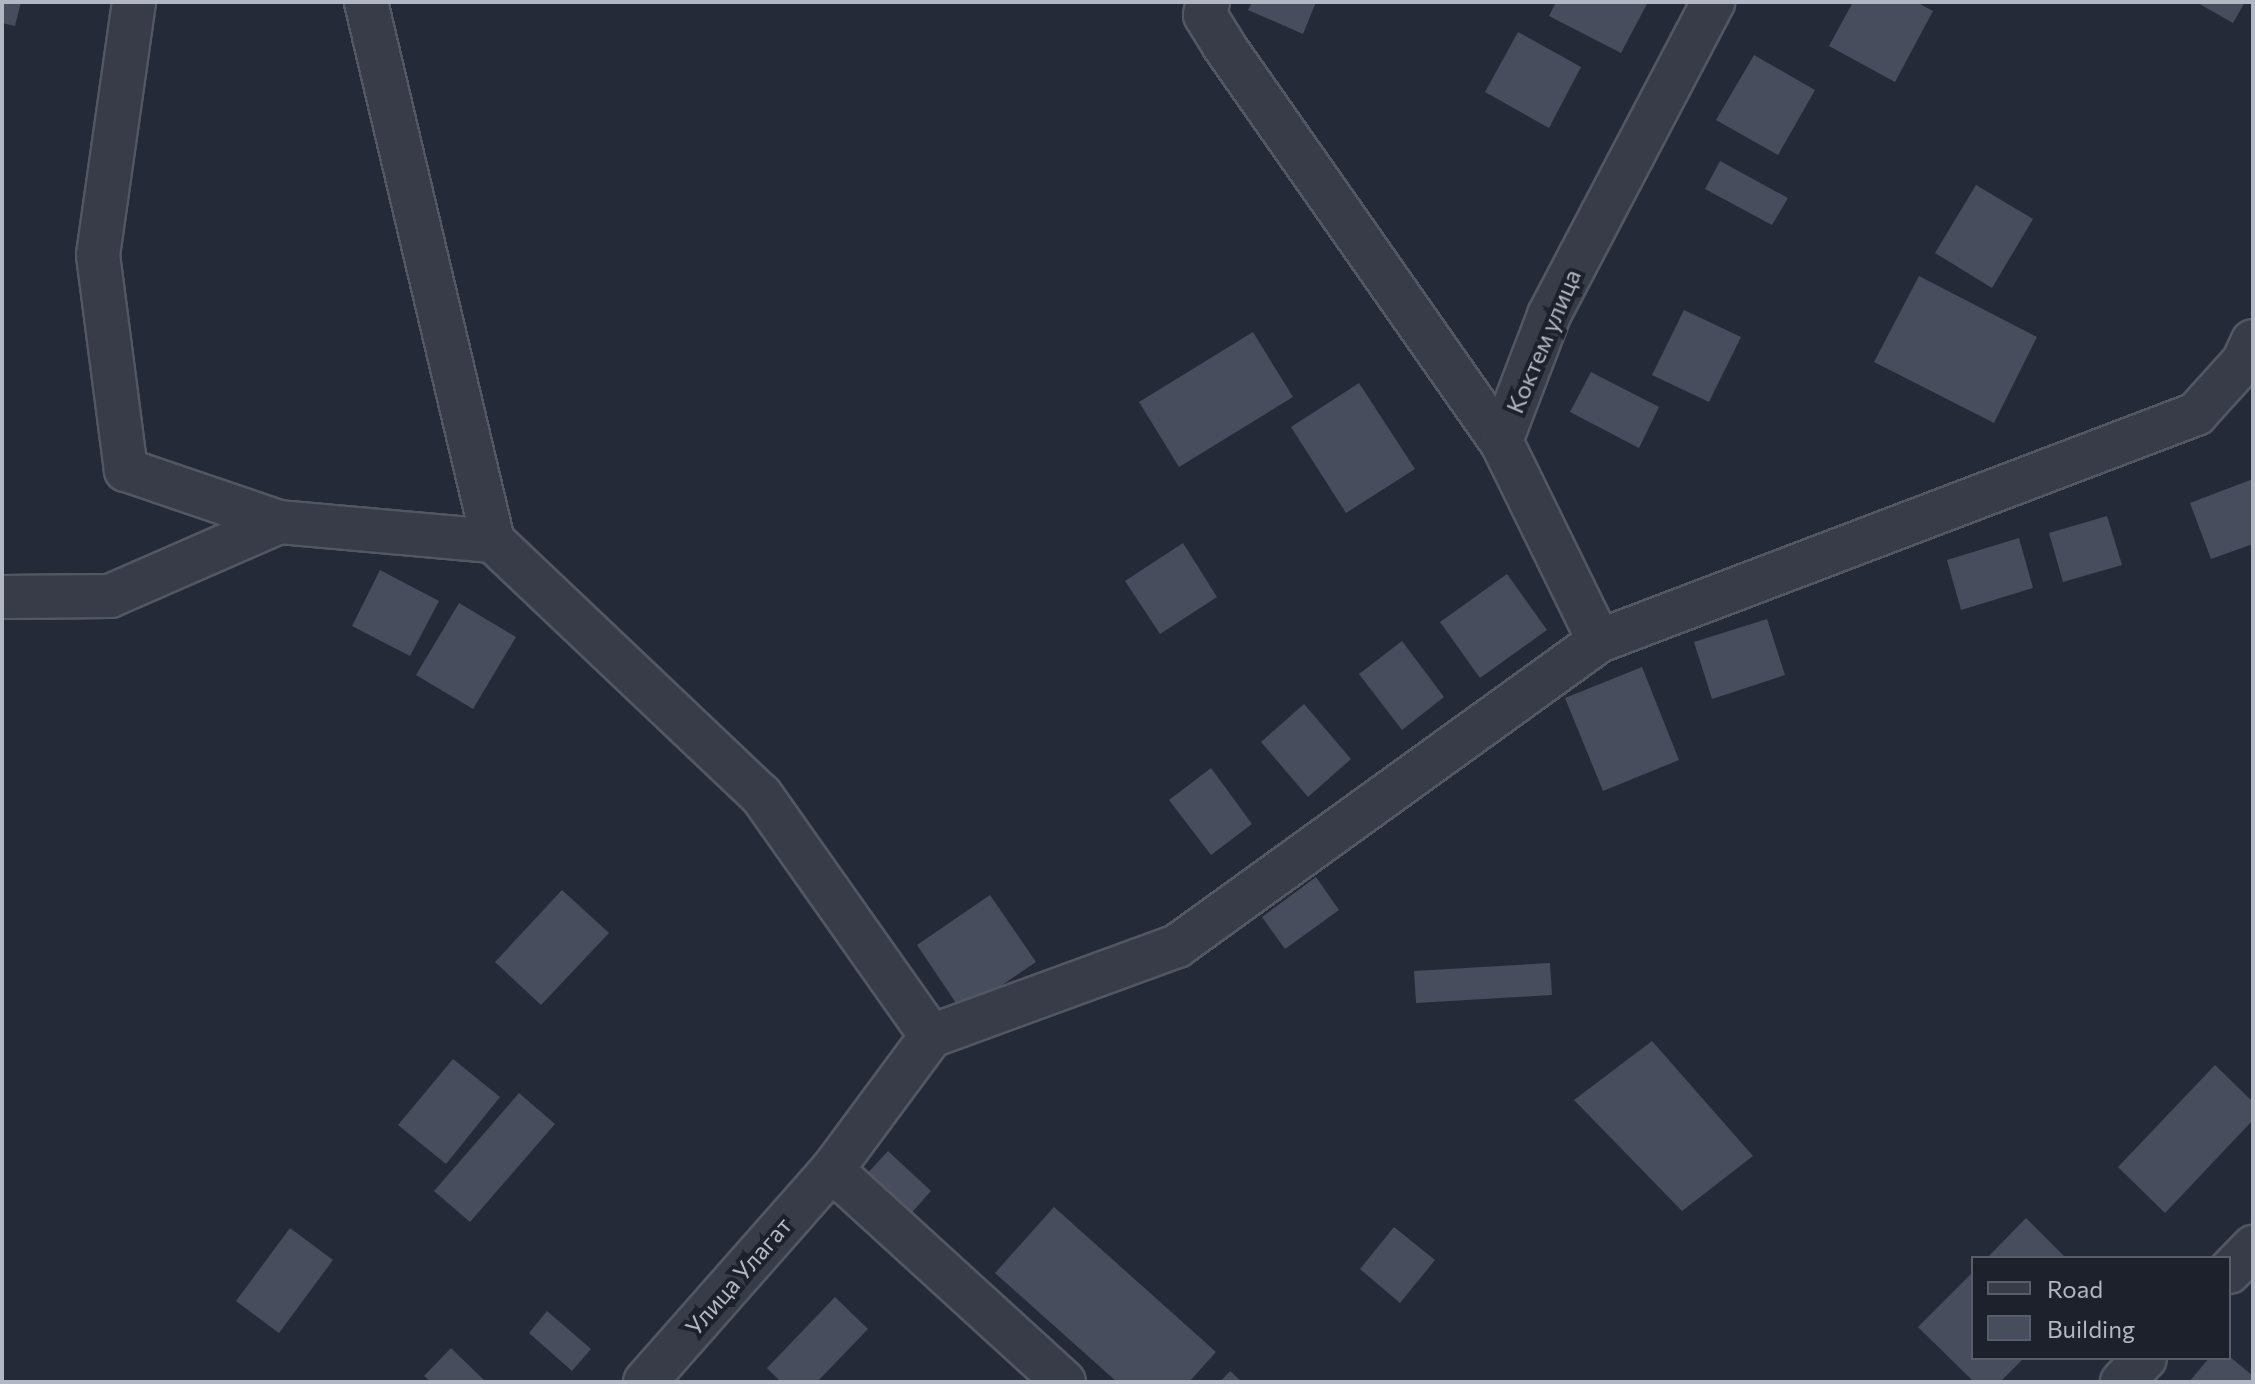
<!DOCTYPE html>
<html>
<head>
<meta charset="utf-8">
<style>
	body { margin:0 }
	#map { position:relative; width:2255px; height:1384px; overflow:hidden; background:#242a37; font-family:Commissioner,sans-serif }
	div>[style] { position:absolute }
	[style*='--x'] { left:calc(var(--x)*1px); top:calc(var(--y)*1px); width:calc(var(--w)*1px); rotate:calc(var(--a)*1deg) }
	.building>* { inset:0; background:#484d5d }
	.roads { filter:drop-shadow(2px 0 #525762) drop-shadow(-2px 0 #525762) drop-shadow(0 2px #525762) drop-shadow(0 -2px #525762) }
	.minor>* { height:42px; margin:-21px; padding:0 21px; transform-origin:21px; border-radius:21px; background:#373c48 }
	span { translate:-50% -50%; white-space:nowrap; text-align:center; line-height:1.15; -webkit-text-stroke:8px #1c212c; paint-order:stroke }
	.street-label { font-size:24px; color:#b2b7c4 }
	.frame { position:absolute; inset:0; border:4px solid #b2b7c4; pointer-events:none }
	.legend { position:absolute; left:1971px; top:1256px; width:260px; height:104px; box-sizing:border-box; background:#1c212c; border:2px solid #585d69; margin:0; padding:10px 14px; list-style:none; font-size:24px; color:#b2b7c4 }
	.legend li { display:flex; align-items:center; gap:16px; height:40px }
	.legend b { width:40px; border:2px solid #585d69 }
</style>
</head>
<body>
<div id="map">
	<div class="building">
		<i style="clip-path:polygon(2px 2px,21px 2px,15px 26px,2px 23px)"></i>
		<i style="clip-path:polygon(1252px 2px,1316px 2px,1303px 34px,1248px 10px)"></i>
		<i style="clip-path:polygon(1556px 2px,1648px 2px,1621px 53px,1549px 16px)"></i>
		<i style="clip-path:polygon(1853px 2px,1916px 2px,1933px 11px,1895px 82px,1829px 46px)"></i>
		<i style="clip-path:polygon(2196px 2px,2245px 2px,2233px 23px)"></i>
		<i style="clip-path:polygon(1518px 32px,1581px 67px,1549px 128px,1485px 92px)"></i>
		<i style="clip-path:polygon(1754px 55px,1815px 90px,1778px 155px,1716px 120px)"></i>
		<i style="clip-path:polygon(1720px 161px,1788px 198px,1772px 225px,1705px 189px)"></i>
		<i style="clip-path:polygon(1976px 185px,2033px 219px,1992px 288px,1935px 253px)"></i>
		<i style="clip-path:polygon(1919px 276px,2037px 337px,1994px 423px,1874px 362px)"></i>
		<i style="clip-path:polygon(1684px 310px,1741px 337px,1709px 402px,1652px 375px)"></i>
		<i style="clip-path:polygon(1253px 332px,1293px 397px,1179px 467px,1139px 402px)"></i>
		<i style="clip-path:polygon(1591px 372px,1659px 407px,1639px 448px,1570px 412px)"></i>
		<i style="clip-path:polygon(1359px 383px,1415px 469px,1346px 513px,1291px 427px)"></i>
		<i style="clip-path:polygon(2253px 479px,2253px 544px,2211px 559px,2190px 503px)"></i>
		<i style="clip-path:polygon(2107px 516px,2122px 565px,2063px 582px,2049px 533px)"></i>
		<i style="clip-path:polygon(2019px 538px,2033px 588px,1961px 610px,1947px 560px)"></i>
		<i style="clip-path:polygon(1183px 543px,1217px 597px,1160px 634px,1125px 581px)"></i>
		<i style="clip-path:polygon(380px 570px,439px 601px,410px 656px,352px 626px)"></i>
		<i style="clip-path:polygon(1507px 574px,1547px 630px,1480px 678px,1440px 622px)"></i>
		<i style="clip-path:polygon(459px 603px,516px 637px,473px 709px,416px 675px)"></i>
		<i style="clip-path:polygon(1767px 619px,1785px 675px,1712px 699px,1694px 642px)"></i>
		<i style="clip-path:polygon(1402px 641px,1444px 697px,1402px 730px,1359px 674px)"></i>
		<i style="clip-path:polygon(1642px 667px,1679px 760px,1603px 791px,1565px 698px)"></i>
		<i style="clip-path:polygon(1304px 704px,1351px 759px,1308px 797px,1261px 742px)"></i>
		<i style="clip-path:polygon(1211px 768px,1252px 824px,1211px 855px,1169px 800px)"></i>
		<i style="clip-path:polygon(1316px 877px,1339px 910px,1285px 949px,1262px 917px)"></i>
		<i style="clip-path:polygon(562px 890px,609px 933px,541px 1005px,495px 962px)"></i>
		<i style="clip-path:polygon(990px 895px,1036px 962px,962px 1012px,917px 945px)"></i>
		<i style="clip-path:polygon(1550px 963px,1552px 995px,1416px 1003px,1414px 971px)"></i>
		<i style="clip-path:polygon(1652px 1041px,1753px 1156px,1682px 1211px,1574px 1100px)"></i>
		<i style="clip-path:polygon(453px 1059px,500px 1097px,446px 1164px,398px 1125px)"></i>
		<i style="clip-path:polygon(2215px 1065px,2253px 1102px,2253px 1120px,2165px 1213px,2118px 1167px)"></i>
		<i style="clip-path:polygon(519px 1093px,555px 1124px,470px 1222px,434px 1191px)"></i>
		<i style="clip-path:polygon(888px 1151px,931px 1191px,906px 1219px,863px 1178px)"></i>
		<i style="clip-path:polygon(1054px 1207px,1216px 1352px,1189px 1382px,1117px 1382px,995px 1273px)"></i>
		<i style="clip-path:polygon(2026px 1218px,2066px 1258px,1987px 1258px)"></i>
		<i style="clip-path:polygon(1394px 1227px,1435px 1260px,1400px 1303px,1360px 1269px)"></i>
		<i style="clip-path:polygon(290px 1228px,333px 1260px,279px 1333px,236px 1301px)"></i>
		<i style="clip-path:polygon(1973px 1272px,1973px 1358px,2024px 1358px,2000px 1382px,1974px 1382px,1918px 1327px)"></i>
		<i style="clip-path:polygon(835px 1297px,868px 1329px,817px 1382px,781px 1382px,767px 1368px)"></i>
		<i style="clip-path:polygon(547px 1311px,591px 1349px,572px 1371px,529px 1333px)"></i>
		<i style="clip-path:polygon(451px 1348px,486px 1382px,431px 1382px,424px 1376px)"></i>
		<i style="clip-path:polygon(2229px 1356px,2253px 1376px,2253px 1382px,2189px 1382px,2209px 1358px)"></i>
		<i style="clip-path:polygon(1230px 1371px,1242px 1382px,1220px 1382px)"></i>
	</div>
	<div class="roads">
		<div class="minor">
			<i style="--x:134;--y:2;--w:256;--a:98.1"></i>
			<i style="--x:98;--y:255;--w:217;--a:82.6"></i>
			<i style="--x:126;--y:470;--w:162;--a:18.8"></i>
			<i style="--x:366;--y:2;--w:554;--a:76.74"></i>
			<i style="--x:1208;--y:2;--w:13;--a:103"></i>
			<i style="--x:1205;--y:15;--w:36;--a:58"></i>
			<i style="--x:1224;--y:46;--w:482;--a:55"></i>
			<i style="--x:2;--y:597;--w:108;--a:-0.5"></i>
			<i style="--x:110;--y:596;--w:184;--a:-23.6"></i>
			<i style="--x:279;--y:522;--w:215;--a:5.1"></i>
			<i style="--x:493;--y:541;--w:369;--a:43.5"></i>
			<i style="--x:761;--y:795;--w:295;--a:54.8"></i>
			<i style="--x:1599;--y:641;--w:223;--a:-116.1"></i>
			<i style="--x:1501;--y:441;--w:135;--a:-69.1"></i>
			<i style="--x:1549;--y:315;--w:353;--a:-62.3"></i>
			<i style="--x:832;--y:1170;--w:314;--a:42.4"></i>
			<i style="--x:2229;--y:1272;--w:35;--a:-46"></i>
			<i style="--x:645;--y:1382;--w:283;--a:-48.6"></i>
			<i style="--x:832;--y:1170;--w:167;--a:-53.5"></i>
			<i style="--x:931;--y:1036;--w:262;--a:-20.1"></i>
			<i style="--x:1177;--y:946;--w:521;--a:-35.86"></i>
			<i style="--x:1599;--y:641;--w:639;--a:-20.82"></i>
			<i style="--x:2196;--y:414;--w:70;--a:-47.9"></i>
			<i style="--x:2243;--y:362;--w:23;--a:-65"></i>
			<i style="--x:2122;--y:1382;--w:33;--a:-46"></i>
		</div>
	</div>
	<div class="street-label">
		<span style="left:1543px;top:341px;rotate:-67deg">Коктем улица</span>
		<span style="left:738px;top:1276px;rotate:-49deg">Улица Улагат</span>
	</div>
	<div class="frame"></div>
	<ul class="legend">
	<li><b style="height:10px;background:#373c48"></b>Road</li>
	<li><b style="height:22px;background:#484d5d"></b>Building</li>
	</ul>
</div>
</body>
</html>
